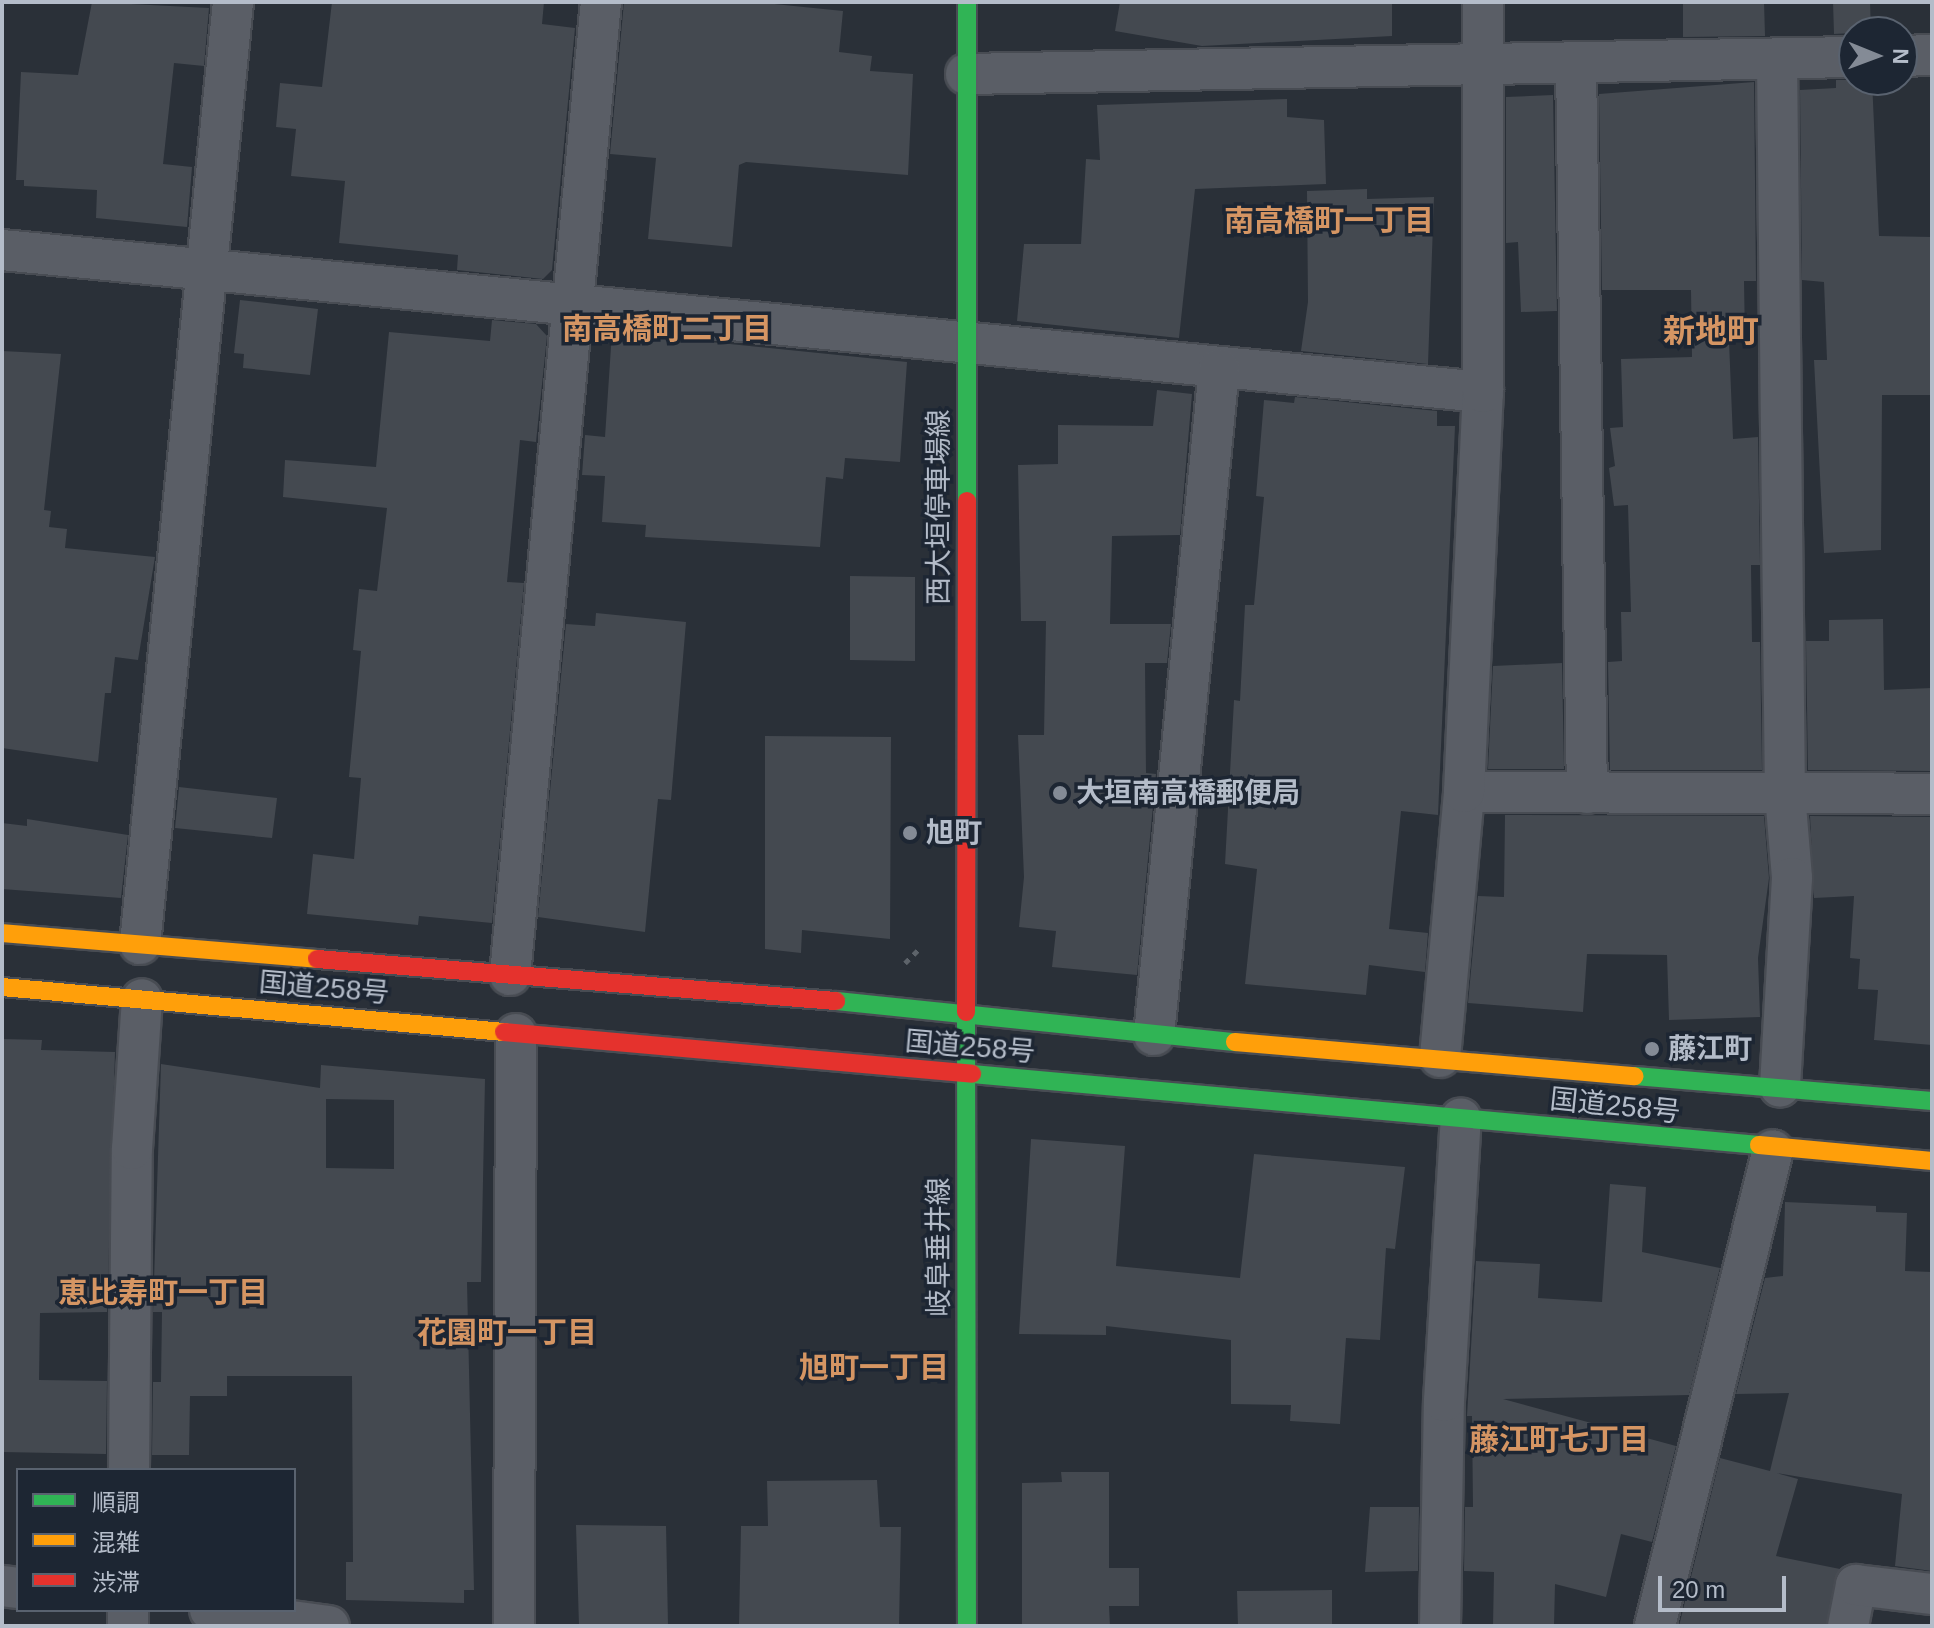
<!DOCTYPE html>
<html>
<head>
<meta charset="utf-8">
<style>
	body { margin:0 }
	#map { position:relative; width:1934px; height:1628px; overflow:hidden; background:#2a3038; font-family:Arial,"Noto Sans JP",sans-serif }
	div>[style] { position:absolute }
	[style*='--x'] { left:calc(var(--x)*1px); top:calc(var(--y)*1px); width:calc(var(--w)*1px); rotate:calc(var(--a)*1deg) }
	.building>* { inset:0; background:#444950 }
	.path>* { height:5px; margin-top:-2.5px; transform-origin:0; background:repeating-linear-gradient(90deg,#5d636a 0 6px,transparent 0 12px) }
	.roads { filter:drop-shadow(2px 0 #484c53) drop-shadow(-2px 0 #484c53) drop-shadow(0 2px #484c53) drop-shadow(0 -2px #484c53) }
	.street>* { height:40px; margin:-20px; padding:0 20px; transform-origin:20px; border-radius:20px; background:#5a5e66 }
	.fast>* { height:18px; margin:-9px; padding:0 9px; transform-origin:9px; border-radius:9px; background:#30b455 }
	.slow>* { height:18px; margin:-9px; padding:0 9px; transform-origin:9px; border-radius:9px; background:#ff9f0a }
	.jam>* { height:18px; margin:-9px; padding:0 9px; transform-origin:9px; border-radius:9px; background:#e5322d }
	.dots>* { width:22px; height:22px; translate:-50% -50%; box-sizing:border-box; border:4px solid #1d2633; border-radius:50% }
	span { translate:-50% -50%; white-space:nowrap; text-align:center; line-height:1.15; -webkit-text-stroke:7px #1d2633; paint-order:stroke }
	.street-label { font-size:28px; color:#b4bcc9 }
	.poi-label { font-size:28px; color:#b4bcc9; font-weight:700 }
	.left { translate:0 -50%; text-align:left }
	.neighbourhood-label { font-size:30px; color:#d59563; font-weight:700 }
	.quarter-label { font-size:32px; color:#d59563; font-weight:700 }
	.frame { position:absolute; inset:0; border:4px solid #b4bcc9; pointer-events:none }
	.legend { position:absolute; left:16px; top:1468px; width:280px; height:144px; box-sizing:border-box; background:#1d2633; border:2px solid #59626f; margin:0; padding:10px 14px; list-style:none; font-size:24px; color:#b4bcc9 }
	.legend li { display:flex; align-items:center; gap:16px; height:40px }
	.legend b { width:40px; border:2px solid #59626f }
	.north { position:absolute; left:1838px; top:16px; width:80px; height:80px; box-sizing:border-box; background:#1d2633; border:2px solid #59626f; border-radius:50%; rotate:91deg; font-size:22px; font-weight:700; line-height:32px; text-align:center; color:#b4bcc9 }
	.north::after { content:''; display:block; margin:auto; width:28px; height:36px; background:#848b96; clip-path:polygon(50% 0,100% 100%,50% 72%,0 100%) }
	.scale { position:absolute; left:1658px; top:1576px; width:128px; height:36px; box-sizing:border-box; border:4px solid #b4bcc9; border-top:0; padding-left:10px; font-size:24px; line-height:28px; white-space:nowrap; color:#b4bcc9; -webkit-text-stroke:6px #1d2633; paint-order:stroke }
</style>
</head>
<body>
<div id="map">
	<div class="building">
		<i style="clip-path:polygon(92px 2px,209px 8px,204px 66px,174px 63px,163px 164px,192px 167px,187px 227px,96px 218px,97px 190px,24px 186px,24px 180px,16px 180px,21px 72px,78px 75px)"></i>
		<i style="clip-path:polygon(332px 2px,544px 2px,542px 24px,575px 28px,552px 270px,543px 279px,457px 270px,458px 255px,339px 243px,345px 181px,291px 176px,296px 129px,276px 127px,280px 83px,322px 87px)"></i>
		<i style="clip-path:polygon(624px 2px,754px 2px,843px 11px,839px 52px,872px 56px,870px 71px,913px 74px,908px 175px,746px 162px,739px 165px,732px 247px,648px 239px,656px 158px,610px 154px)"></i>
		<i style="clip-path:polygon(1120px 2px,1392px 2px,1392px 36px,1202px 46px,1115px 31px)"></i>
		<i style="clip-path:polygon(1683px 2px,1764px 2px,1765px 36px,1683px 37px)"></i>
		<i style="clip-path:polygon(1833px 2px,1870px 2px,1871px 32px,1834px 34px)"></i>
		<i style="clip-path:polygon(1836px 80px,1872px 80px,1879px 236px,1932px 237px,1932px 395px,1882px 395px,1881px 550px,1824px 553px,1814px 360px,1827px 360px,1824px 282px,1802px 280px,1800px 90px,1836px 88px)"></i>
		<i style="clip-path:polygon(1754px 82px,1756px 281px,1744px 281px,1745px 340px,1729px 341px,1733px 439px,1758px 437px,1760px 565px,1751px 565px,1752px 642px,1760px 642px,1762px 770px,1610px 770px,1608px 662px,1622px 661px,1621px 612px,1631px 612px,1628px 505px,1614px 506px,1609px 468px,1615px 466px,1610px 428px,1623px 427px,1621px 359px,1692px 357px,1691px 290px,1602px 290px,1599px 94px)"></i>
		<i style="clip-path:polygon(1553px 95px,1557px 311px,1521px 312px,1518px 242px,1506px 243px,1506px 97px)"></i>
		<i style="clip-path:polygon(1287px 99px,1287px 117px,1324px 120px,1326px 184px,1195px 189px,1179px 338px,1017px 321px,1024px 244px,1081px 244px,1086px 159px,1100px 160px,1097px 105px)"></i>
		<i style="clip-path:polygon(1367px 189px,1367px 199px,1434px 197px,1428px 364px,1301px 351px,1308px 302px,1307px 191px)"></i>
		<i style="clip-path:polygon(240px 300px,318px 309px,310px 375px,243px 368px,244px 354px,234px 353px)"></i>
		<i style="clip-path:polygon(492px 320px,536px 324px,547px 336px,536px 442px,520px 440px,507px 582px,524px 583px,492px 923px,419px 916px,418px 925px,307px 914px,313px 854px,354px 859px,361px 778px,349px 777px,361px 651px,353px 650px,359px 589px,377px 591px,387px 508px,283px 497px,285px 460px,376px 467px,389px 332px,490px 341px)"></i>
		<i style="clip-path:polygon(612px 332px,907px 362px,900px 462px,845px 458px,843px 479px,826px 477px,820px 547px,645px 537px,646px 525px,602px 522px,605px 476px,582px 475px,585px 435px,605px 437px)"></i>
		<i style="clip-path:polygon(2px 351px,61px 354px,44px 510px,51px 511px,49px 527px,67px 529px,65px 548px,155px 557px,138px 660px,115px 657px,111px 693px,105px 693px,98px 762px,2px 748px)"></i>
		<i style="clip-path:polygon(1157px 390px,1192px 394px,1180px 535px,1112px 536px,1110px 624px,1171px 624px,1167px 663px,1145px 663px,1146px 773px,1156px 774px,1137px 975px,1052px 967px,1056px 931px,1019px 927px,1024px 877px,1018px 735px,1044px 735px,1046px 621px,1021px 621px,1018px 465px,1058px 464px,1058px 425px,1153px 426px)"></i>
		<i style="clip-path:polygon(1295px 397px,1437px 411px,1437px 426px,1455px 426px,1438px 815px,1401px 811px,1389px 929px,1428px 933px,1425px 972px,1369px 965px,1366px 995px,1245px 984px,1257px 869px,1225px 864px,1234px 700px,1240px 701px,1245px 605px,1254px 605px,1264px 497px,1256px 496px,1264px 400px,1294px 403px)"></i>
		<i style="clip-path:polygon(850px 576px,915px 577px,915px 661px,850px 660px)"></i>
		<i style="clip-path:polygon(596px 613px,686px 622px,671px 800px,658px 799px,645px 932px,538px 917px,566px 624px,595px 626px)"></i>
		<i style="clip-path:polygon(1883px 619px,1884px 690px,1932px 688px,1932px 771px,1808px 770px,1806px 641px,1829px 641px,1829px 620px)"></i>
		<i style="clip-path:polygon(1562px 663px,1564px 769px,1488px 769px,1493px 666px)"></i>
		<i style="clip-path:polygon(765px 736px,891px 737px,890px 939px,802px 930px,801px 953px,765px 949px)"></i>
		<i style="clip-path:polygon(179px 787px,277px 798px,272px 838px,175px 828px)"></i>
		<i style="clip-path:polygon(1505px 815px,1764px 816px,1769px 878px,1758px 958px,1760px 1017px,1669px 1020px,1667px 955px,1587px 954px,1583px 1012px,1468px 1003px,1478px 896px,1504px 897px)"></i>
		<i style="clip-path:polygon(1810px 816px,1932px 817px,1932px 1045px,1874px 1040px,1878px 990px,1858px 989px,1860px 959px,1850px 958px,1854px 896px,1814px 898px)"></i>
		<i style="clip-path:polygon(27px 819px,128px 835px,121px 898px,2px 889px,2px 823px,27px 826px)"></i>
		<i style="clip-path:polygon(2px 1039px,42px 1040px,41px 1050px,115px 1052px,107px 1312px,40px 1313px,39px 1380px,107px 1381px,106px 1454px,2px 1452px)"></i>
		<i style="clip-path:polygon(evenodd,161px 1064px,320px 1088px,321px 1065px,485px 1079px,481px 1282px,467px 1282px,474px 1590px,464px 1590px,464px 1603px,346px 1600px,346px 1562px,353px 1562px,352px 1376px,227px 1376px,227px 1396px,190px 1396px,189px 1455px,152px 1455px,153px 1382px,161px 1382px,162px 1312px,153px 1312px,161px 1064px,326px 1099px,394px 1100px,394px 1169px,326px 1168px,326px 1099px)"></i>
		<i style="clip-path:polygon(1031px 1139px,1125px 1146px,1116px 1266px,1240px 1278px,1254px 1154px,1405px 1167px,1395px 1249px,1386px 1248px,1380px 1340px,1346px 1338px,1340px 1424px,1290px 1421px,1291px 1405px,1231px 1404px,1231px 1340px,1106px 1326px,1106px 1335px,1019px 1334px)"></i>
		<i style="clip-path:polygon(1610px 1184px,1646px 1187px,1642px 1252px,1720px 1268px,1689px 1395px,1503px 1399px,1676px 1446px,1652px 1542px,1621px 1534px,1606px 1597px,1555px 1584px,1554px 1626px,1493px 1626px,1494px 1572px,1464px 1571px,1465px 1507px,1473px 1507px,1472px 1416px,1467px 1416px,1476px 1261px,1540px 1264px,1538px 1298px,1602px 1302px)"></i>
		<i style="clip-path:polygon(1785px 1202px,1876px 1206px,1876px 1212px,1907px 1213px,1905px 1271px,1932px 1272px,1932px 1571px,1895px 1566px,1902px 1494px,1776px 1473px,1798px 1479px,1776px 1556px,1840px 1569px,1826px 1626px,1679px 1626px,1720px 1458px,1770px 1471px,1789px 1393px,1736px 1394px,1765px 1278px,1783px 1276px)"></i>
		<i style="clip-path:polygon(1061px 1472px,1109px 1472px,1109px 1568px,1139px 1568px,1139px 1606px,1109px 1606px,1110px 1626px,1022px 1626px,1022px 1483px,1062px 1482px)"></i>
		<i style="clip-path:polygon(877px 1480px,880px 1527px,901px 1527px,899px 1626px,739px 1626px,741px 1526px,768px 1526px,767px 1481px)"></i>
		<i style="clip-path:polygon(1370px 1507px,1419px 1507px,1418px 1571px,1365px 1572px)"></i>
		<i style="clip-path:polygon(576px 1525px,666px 1526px,668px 1626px,579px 1626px)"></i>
		<i style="clip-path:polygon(1332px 1590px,1332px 1626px,1238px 1626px,1237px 1591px)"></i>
	</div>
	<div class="path">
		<i style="--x:905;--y:963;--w:23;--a:-45"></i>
	</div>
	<div class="roads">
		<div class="street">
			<i style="--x:1902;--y:56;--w:30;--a:-2"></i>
			<i style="--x:1777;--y:59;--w:735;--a:89.38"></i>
			<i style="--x:1785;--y:794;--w:84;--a:85.2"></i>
			<i style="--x:1792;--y:878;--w:209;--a:93.3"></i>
			<i style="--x:1576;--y:63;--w:730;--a:89.14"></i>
			<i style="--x:966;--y:74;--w:888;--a:-1.1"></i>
			<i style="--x:2;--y:250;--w:1488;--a:5.48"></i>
			<i style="--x:1464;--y:792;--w:468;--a:0.2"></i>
			<i style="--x:140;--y:944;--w:947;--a:-84.36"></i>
			<i style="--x:510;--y:975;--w:977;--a:-84.66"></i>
			<i style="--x:1154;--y:1035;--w:669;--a:-84.43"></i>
			<i style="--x:1440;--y:1057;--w:266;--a:-84.8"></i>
			<i style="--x:1464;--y:792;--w:400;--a:-87.3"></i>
			<i style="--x:1483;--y:392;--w:390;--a:-90"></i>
			<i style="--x:129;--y:1470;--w:321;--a:-89.5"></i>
			<i style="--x:132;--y:1149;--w:150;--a:-86.2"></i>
			<i style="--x:2;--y:1586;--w:16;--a:7"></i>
			<i style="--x:210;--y:1610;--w:120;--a:7.7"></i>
			<i style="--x:128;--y:1626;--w:16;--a:-90"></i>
			<i style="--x:514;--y:1626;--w:592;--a:-89.81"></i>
			<i style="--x:1440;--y:1626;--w:225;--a:-89"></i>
			<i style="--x:1444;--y:1401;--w:283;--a:-86.6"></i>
			<i style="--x:1655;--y:1626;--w:490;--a:-76.1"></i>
			<i style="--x:1848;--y:1626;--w:42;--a:-79"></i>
			<i style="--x:1856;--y:1585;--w:77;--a:6.8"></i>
		</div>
		<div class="fast">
			<i style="--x:967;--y:501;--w:499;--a:-90"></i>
			<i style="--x:836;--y:1001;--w:401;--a:5.9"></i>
			<i style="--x:966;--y:1012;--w:614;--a:89.91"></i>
			<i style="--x:972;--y:1074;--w:790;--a:5.16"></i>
			<i style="--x:1635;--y:1076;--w:298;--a:4.8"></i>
		</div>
		<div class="slow">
			<i style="--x:2;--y:933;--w:316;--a:4.7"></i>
			<i style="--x:2;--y:987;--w:504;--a:5.12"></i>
			<i style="--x:1235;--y:1042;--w:401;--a:4.9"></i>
			<i style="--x:1759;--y:1145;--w:174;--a:5.3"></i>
		</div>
		<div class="jam">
			<i style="--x:317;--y:959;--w:521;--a:4.63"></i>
			<i style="--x:966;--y:1012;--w:511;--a:-89.89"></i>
			<i style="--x:504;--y:1032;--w:470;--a:5.1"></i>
		</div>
	</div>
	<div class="dots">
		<i style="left:1060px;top:793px;background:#848b96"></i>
		<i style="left:910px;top:833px;background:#848b96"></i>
		<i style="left:1652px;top:1049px;background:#848b96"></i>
	</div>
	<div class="street-label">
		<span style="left:939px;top:507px;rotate:-90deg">西大垣停車場線</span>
		<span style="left:324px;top:988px;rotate:5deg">国道258号</span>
		<span style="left:970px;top:1047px;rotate:5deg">国道258号</span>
		<span style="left:1615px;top:1106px;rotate:6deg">国道258号</span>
		<span style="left:939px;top:1247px;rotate:-90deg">岐阜垂井線</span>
	</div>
	<div class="poi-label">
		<span class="left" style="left:1076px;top:793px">大垣南高橋郵便局</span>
		<span class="left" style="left:926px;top:833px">旭町</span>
		<span class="left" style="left:1668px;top:1049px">藤江町</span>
	</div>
	<div class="neighbourhood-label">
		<span style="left:1329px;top:221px">南高橋町一丁目</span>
		<span style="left:667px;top:329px">南高橋町二丁目</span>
		<span style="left:163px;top:1293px">恵比寿町一丁目</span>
		<span style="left:507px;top:1333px">花園町一丁目</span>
		<span style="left:874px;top:1368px">旭町一丁目</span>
		<span style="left:1559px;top:1440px">藤江町七丁目</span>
	</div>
	<div class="quarter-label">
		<span style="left:1711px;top:331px">新地町</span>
	</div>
	<div class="frame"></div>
	<ul class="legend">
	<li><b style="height:10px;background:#30b455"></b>順調</li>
	<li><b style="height:10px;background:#ff9f0a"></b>混雑</li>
	<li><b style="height:10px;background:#e5322d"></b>渋滞</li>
	</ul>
	<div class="north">N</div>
	<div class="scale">20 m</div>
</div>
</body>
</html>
